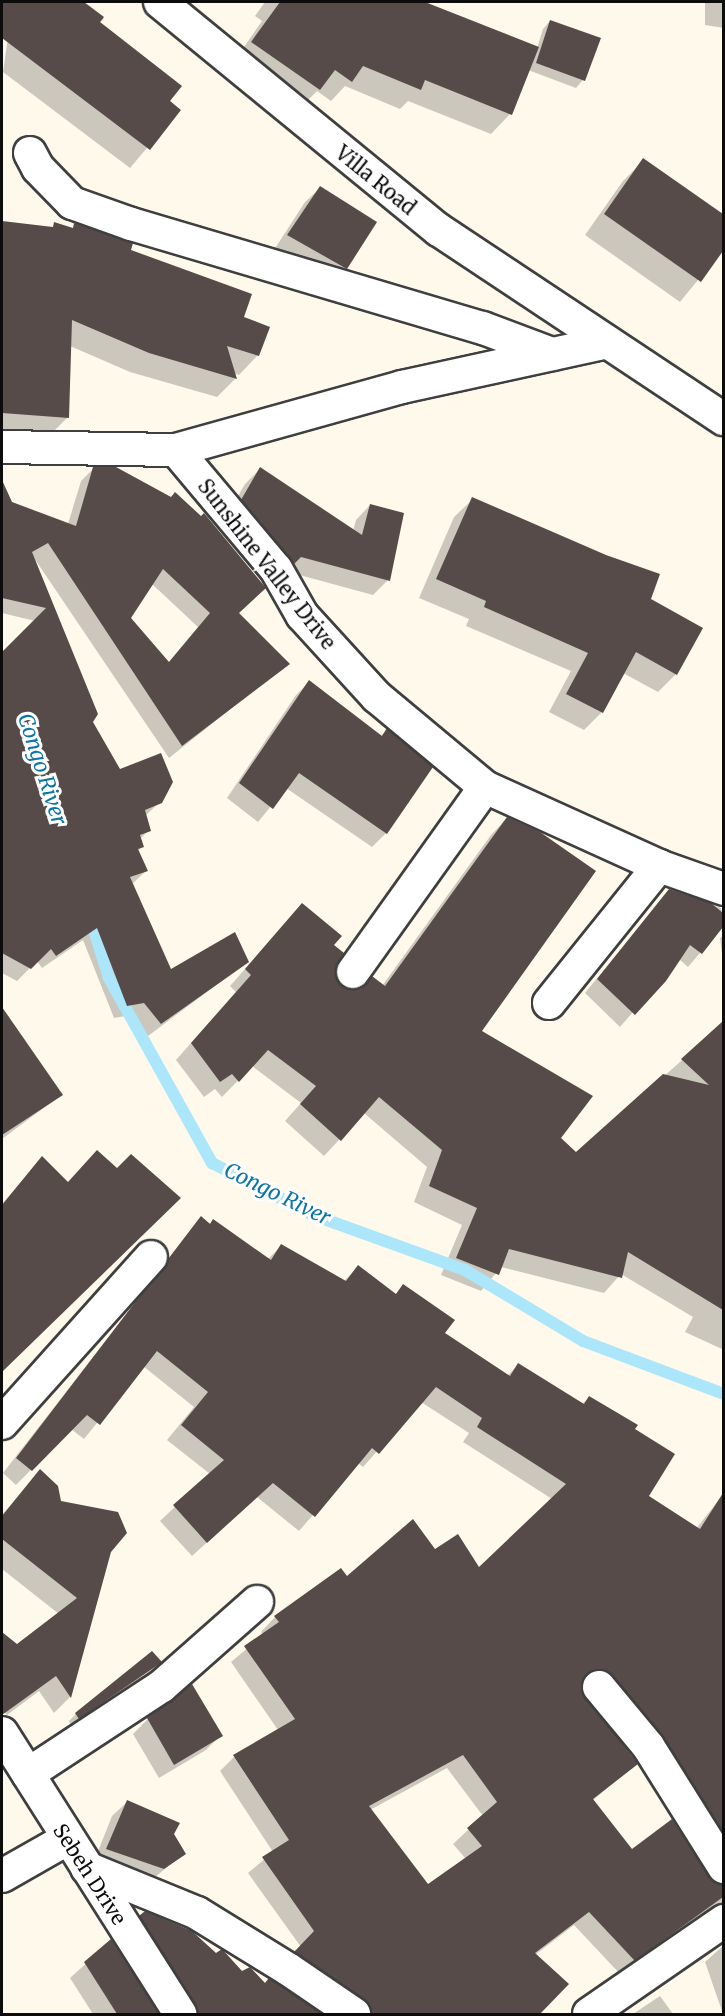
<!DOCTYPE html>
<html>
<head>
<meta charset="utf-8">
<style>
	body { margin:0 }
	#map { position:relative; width:725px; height:2016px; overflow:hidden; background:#fff9eb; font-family:Merriweather,serif }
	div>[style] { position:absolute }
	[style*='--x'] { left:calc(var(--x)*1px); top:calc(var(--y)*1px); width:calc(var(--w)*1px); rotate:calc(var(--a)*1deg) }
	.shadow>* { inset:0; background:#0003 }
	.stream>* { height:12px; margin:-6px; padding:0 6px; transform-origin:6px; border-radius:6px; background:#abe6fb }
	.building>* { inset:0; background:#564b48 }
	.roads { filter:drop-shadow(2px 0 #3f3f3f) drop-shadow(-2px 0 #3f3f3f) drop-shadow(0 2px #3f3f3f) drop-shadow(0 -2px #3f3f3f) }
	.minor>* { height:32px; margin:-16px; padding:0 16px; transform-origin:16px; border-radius:16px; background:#fff }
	span { translate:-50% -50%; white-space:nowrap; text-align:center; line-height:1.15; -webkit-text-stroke:6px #fff; paint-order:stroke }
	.street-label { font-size:20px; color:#0c0c0c }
	.water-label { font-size:21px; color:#0c75a7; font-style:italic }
	.frame { position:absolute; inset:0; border:3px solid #0c0c0c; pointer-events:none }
</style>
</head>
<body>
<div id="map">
	<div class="shadow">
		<i style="clip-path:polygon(2px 2px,81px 2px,104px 19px,99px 23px,179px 110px,130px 168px,3px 72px,9px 30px,2px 41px)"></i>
		<i style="clip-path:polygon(265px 2px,421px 2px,537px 48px,543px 29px,550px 21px,583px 80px,576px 88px,528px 70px,510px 114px,491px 134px,408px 101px,400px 109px,345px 86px,331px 101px,317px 91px,299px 109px,233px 63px,262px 21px,255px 16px)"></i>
		<i style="clip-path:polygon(705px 2px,724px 2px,724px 28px,705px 25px)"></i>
		<i style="clip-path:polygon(644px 160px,724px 216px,724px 248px,680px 302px,585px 235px,623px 181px)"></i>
		<i style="clip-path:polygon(320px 188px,346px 268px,332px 283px,274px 250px,305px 202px)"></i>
		<i style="clip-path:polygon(2px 269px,243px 318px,258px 355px,239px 375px,233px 373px,235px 379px,217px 397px,130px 372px,70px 346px,68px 417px,49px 436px,2px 433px)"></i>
		<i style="clip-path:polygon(evenodd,94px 468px,287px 664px,169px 758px,30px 552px,91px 721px,120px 771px,160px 802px,145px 816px,149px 830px,140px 839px,143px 846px,138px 851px,147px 870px,132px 884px,171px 971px,247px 962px,148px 1036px,131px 1015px,114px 1018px,83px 940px,42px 968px,37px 961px,17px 981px,2px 973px,2px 654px,35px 621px,2px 613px,2px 501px,68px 524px,81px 481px,94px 468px,151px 583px,198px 627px,168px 663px,129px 618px,151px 583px)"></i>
		<i style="clip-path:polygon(260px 469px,353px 531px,356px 520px,370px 505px,388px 580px,373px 595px,285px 571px,227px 515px,245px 484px)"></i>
		<i style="clip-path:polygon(473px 499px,605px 557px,649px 599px,676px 674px,658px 692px,623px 673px,602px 712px,584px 730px,549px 712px,571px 671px,466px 626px,469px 619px,419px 598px,454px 517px)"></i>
		<i style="clip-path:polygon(309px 682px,380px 737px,387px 730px,386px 833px,372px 847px,286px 788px,258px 822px,227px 798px,296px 695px)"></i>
		<i style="clip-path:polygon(507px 818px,480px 1031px,559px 1138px,576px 1154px,724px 1023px,724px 1215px,709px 1220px,724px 1224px,724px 1350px,685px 1332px,693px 1317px,621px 1274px,604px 1293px,501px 1267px,481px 1291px,441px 1275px,462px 1225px,414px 1202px,427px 1167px,364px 1113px,324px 1156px,285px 1121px,301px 1103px,252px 1066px,222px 1097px,215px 1089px,204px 1097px,176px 1060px,236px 992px,230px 986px,302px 905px,332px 945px,333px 971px,341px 988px,360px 990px,382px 986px,491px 835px)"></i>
		<i style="clip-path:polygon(669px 890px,721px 908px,724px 925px,688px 967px,679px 959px,620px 1027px,585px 993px)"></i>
		<i style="clip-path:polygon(724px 935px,724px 969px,720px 938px)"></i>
		<i style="clip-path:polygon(2px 1009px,61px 1095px,2px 1139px)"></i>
		<i style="clip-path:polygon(97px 1152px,165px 1213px,2px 1370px,2px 1204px,42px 1158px,68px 1183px)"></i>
		<i style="clip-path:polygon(evenodd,201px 1218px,268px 1259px,281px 1246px,344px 1281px,358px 1267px,395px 1295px,404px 1286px,443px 1334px,507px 1376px,518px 1365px,582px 1404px,589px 1398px,633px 1430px,647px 1496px,696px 1529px,724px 1493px,724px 1875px,598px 1690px,581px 1684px,580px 1691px,636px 1764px,592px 1801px,632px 1851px,672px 1821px,714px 1884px,724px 1884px,724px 1928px,620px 1974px,574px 1925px,535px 1955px,567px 1984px,538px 2014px,350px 2014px,281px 1967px,301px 1947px,248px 1873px,273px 1852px,220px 1771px,234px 1757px,278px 1730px,231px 1662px,263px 1635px,261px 1632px,275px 1617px,346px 1578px,435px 1551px,479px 1570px,552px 1499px,463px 1442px,469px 1433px,421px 1402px,363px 1467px,358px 1463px,299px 1531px,257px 1497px,192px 1556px,160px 1521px,210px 1474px,167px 1440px,194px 1407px,143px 1366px,84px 1439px,71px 1429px,16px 1485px,3px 1473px,201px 1218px,447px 1768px,483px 1816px,453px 1844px,466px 1859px,428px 1886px,370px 1810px,447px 1768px)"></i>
		<i style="clip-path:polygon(40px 1471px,60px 1502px,110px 1551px,70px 1697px,54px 1713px,39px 1691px,7px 1715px,2px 1709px,2px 1659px,59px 1614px,2px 1569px,2px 1515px)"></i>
		<i style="clip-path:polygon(160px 1662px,153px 1669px,71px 1725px,69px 1721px,76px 1714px)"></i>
		<i style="clip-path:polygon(148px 1719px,221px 1735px,206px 1750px,159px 1778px,133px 1734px)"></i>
		<i style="clip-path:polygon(127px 1802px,172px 1834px,184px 1853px,148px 1883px,93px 1864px,112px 1816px)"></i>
		<i style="clip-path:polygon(140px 1917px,216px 1955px,264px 1985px,269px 1980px,320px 2014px,173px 2014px,123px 1935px)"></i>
		<i style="clip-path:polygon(111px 1941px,157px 2014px,93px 2014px,70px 1978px)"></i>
		<i style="clip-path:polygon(724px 1945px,724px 2014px,723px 2014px,705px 1962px)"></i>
		<i style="clip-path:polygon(660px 1996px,673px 2014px,633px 2014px)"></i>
	</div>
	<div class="stream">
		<i style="--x:89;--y:914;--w:67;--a:72.6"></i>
		<i style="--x:109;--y:978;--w:212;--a:60.9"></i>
		<i style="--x:212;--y:1163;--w:114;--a:27.2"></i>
		<i style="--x:313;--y:1215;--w:162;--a:19.9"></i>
		<i style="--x:465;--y:1270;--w:138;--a:31"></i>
		<i style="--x:583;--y:1341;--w:151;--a:20.6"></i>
	</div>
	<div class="building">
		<i style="clip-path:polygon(2px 2px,84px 2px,104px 17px,100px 22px,182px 86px,170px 101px,181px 110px,150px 150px,2px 38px)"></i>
		<i style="clip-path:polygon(280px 2px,425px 2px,539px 47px,512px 115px,425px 80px,421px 90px,363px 66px,352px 82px,335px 70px,320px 90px,251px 42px)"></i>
		<i style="clip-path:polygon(550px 20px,601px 38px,585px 81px,536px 63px)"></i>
		<i style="clip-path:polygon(643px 158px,723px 214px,723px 251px,701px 282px,604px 214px)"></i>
		<i style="clip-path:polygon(320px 186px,377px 222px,347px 269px,287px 235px)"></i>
		<i style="clip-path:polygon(2px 221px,53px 227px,54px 222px,73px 228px,74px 223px,133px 243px,131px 250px,252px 294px,244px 317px,270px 327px,259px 356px,227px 346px,237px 379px,149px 353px,72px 320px,69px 418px,2px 413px)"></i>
		<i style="clip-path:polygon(evenodd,93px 467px,116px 467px,171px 497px,175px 492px,201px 516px,204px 513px,266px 588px,239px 613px,290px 664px,182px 746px,48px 543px,32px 552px,98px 714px,93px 722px,120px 769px,161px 753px,173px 782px,162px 803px,145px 810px,151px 831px,140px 835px,144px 847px,138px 849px,148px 871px,130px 877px,171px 969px,235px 932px,249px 962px,161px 1024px,144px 1003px,127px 1006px,97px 928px,56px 956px,51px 949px,31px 969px,2px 953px,2px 652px,46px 608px,2px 598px,2px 480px,12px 502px,76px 526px,93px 467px,163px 569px,210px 613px,169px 662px,131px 618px,163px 569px)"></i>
		<i style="clip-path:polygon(260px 467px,362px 535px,370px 504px,404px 513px,390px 581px,301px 557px,294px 564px,241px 500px)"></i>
		<i style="clip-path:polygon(472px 497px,606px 555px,660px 574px,651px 599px,703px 628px,677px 675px,636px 652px,603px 713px,566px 694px,588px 653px,484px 607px,486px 601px,436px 579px)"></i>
		<i style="clip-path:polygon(309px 680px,382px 736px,387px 728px,433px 767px,387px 834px,299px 773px,273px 809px,239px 783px)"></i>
		<i style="clip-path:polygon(507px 817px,540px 832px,596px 871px,482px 1031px,593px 1096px,561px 1138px,576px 1152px,663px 1074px,709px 1085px,681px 1059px,723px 1021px,723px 1310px,628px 1252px,622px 1278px,509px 1249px,499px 1275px,456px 1258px,477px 1208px,429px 1186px,442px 1150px,379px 1097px,341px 1141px,300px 1104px,316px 1086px,268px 1050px,239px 1082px,232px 1074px,220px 1082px,191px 1043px,251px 975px,245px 969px,302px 903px,342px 936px,334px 945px,344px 953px,335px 971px,342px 986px,360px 989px,372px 976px,385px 986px)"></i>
		<i style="clip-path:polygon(669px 889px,711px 903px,723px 913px,723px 927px,702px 954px,690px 945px,666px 981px,635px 1015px,597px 979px)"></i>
		<i style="clip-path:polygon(2px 1007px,63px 1095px,2px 1135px)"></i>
		<i style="clip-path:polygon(97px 1150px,117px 1168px,131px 1154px,181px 1198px,2px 1372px,2px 1205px,42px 1156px,68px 1182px)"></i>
		<i style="clip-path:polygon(evenodd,201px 1216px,210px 1224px,213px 1219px,271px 1260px,281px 1244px,346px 1281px,358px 1265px,396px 1294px,403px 1284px,455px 1320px,445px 1333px,510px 1376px,518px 1363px,584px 1404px,589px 1396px,638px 1425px,635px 1429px,675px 1454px,649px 1496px,700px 1529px,723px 1493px,723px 1832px,663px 1736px,613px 1676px,595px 1669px,587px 1674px,581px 1689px,638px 1764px,593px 1799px,632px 1849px,672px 1819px,709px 1877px,723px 1885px,723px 1897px,635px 1961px,589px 1912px,535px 1953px,569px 1984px,540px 2014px,372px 2014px,364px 1999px,294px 1952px,314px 1931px,262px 1857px,289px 1840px,233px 1755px,295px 1719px,244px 1646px,279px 1622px,274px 1616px,341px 1568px,347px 1576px,413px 1519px,435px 1549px,458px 1534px,479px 1567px,566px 1484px,477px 1427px,482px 1418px,436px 1387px,379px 1454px,372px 1448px,315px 1517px,273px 1483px,207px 1543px,173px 1505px,224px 1460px,181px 1425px,208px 1392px,157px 1351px,100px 1425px,87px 1415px,32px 1471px,16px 1458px,201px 1216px,463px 1755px,497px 1802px,467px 1828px,482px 1846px,428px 1884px,369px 1806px,463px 1755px)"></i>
		<i style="clip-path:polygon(40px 1469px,58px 1486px,61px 1501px,118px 1512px,127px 1533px,111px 1552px,71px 1698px,56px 1676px,2px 1715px,2px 1632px,17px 1644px,77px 1598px,2px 1539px,2px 1516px)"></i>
		<i style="clip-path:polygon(152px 1651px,162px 1662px,79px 1719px,75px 1713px)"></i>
		<i style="clip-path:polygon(192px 1684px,223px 1736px,174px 1765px,147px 1718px)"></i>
		<i style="clip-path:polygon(127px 1800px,180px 1823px,174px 1834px,186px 1854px,164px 1869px,106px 1849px)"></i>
		<i style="clip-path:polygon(145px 1911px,192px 1931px,216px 1953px,222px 1949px,242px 1971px,250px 1967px,265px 1983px,269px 1978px,323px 2014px,198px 2014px,139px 1916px)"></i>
		<i style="clip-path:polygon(111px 1939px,159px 2014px,117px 2014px,84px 1962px)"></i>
	</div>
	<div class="roads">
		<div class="minor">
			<i style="--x:160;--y:2;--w:360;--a:39.3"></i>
			<i style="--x:439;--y:230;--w:342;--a:33.6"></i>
			<i style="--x:30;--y:153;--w:17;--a:62"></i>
			<i style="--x:38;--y:168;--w:49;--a:45.8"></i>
			<i style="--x:72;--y:203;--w:63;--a:19.6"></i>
			<i style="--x:131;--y:224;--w:367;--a:16.5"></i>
			<i style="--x:483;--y:328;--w:74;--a:20.6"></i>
			<i style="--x:2;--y:447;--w:174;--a:1"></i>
			<i style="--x:176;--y:450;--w:235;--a:-15.6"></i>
			<i style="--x:402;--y:387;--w:206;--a:-12.3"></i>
			<i style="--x:176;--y:450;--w:155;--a:50"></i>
			<i style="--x:276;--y:569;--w:53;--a:60.5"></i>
			<i style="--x:302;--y:615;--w:111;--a:47.6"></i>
			<i style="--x:377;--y:697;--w:141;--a:39.8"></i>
			<i style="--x:485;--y:787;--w:191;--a:24.4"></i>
			<i style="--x:659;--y:866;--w:69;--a:19.5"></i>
			<i style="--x:353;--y:972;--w:227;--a:-54.5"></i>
			<i style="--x:549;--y:1003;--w:176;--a:-51.2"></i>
			<i style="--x:2;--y:1423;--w:223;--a:-48.1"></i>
			<i style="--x:599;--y:1687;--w:77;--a:50.3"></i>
			<i style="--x:648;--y:1746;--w:143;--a:57.9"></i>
			<i style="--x:2;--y:1733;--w:333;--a:57.6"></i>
			<i style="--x:28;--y:1774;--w:160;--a:-33.3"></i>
			<i style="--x:162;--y:1686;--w:127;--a:-41.5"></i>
			<i style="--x:87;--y:1868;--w:119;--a:22.2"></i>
			<i style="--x:197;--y:1913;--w:107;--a:31.6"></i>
			<i style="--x:288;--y:1969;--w:80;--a:34.3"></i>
			<i style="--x:2;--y:1876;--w:75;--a:-29.6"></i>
			<i style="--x:589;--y:2014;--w:164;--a:-34.6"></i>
		</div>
	</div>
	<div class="street-label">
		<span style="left:376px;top:180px;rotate:39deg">Villa Road</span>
		<span style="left:267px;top:564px;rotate:52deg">Sunshine Valley Drive</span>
		<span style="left:90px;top:1874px;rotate:57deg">Sebeh Drive</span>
	</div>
	<div class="water-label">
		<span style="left:42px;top:769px;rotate:72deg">Congo River</span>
		<span style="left:277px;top:1194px;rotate:26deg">Congo River</span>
	</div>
	<div class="frame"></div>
</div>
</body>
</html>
